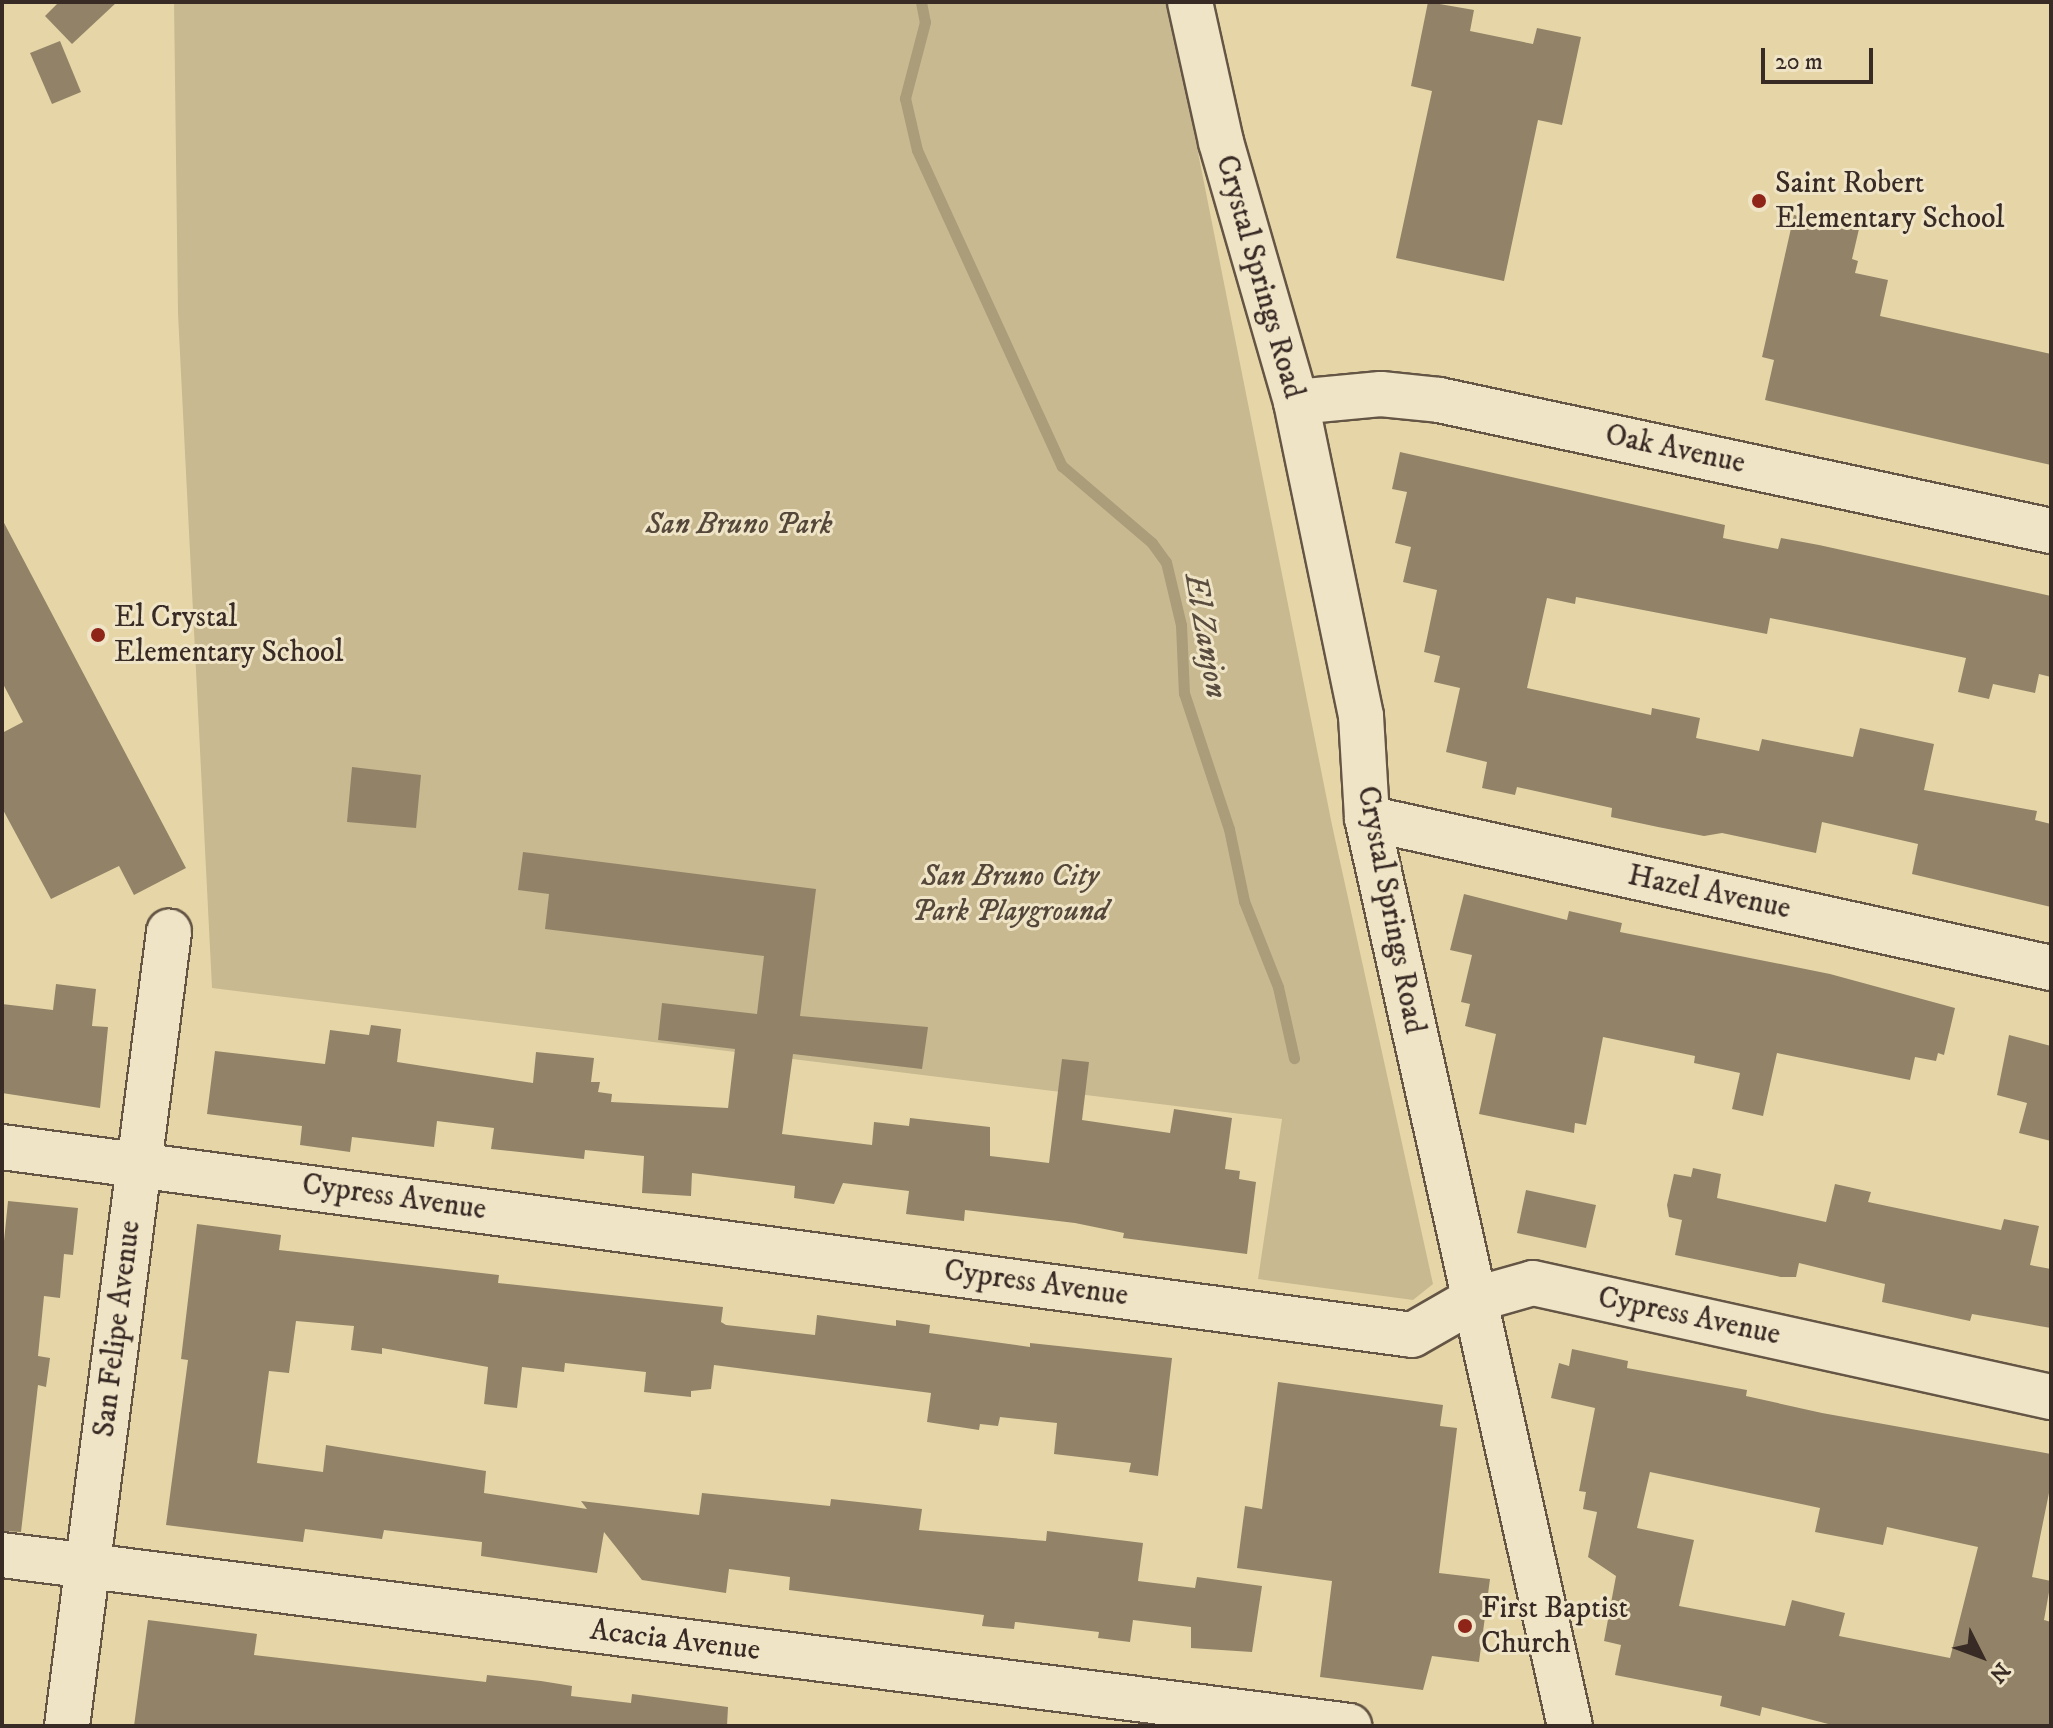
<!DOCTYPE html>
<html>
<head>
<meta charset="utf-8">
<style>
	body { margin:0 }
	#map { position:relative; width:2053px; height:1728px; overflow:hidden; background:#e6d6a7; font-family:"IM FELL DW Pica",serif }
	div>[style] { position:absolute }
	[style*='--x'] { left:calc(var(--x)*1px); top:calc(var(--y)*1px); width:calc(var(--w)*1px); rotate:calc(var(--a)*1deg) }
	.green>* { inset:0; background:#c8b991 }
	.stream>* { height:11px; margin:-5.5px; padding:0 5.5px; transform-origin:5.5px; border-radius:5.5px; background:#ab9c7a }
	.building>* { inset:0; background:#928368 }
	.roads { filter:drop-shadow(2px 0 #645545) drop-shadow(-2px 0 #645545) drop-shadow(0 2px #645545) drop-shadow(0 -2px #645545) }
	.street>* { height:44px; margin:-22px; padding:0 22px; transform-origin:22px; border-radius:22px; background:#efe4c6 }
	.secondary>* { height:44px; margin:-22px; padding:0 22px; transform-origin:22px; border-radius:22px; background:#efe4c6 }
	.dots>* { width:22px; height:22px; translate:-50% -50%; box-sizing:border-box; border:4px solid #efe4c6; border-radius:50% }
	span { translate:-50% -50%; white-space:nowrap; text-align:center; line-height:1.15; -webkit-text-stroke:6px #efe4c6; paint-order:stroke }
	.poi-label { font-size:30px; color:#382a24 }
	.left { translate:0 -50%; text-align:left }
	.street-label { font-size:30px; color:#382a24 }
	.park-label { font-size:30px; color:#55473a; font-style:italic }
	.water-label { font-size:32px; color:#5a4c3e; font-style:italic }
	.frame { position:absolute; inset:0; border:4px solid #382a24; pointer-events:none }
	.north { position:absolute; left:1941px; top:1616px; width:80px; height:80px; -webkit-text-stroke:6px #efe4c6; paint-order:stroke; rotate:132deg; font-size:22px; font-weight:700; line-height:32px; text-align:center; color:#382a24 }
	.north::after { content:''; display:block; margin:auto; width:28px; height:36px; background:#382a24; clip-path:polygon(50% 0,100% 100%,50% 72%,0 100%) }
	.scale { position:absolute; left:1761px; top:48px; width:112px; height:36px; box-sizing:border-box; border:4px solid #382a24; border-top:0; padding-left:10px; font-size:24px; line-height:28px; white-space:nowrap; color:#382a24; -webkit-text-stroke:6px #efe4c6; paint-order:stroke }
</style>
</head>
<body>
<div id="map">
	<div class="green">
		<i style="clip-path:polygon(174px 2px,1168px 2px,1332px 825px,1433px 1284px,1413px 1300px,1258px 1279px,1282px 1119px,212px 988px,178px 314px)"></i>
	</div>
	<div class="stream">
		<i style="--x:921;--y:2;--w:20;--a:79"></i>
		<i style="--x:925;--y:22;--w:79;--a:104.7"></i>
		<i style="--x:905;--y:98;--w:53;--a:77"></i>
		<i style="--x:917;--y:150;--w:348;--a:65.4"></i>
		<i style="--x:1062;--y:466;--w:118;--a:40.5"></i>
		<i style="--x:1152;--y:543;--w:24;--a:54"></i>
		<i style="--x:1166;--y:562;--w:65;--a:76.6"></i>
		<i style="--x:1181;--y:625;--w:68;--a:87.5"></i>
		<i style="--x:1184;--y:693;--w:143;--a:71.7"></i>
		<i style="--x:1229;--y:829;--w:74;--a:78.2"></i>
		<i style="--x:1244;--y:901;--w:92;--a:68.4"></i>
		<i style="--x:1278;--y:987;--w:73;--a:77.3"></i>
	</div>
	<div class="building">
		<i style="clip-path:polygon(59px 2px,117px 2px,72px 44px,45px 16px)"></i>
		<i style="clip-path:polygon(1428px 2px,1474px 10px,1470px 31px,1533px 44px,1537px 28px,1581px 37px,1562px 125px,1538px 120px,1504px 281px,1396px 258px,1432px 91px,1411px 86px)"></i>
		<i style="clip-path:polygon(60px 41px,81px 92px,52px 104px,30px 53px)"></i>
		<i style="clip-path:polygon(1794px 215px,1859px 229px,1852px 259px,1858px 261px,1855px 273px,1888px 280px,1880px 316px,2051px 354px,2051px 465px,1765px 400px,1774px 360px,1762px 357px)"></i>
		<i style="clip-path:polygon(1400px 452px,1725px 525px,1723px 538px,1778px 549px,1781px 538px,1819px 545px,2051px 596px,2051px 677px,2039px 674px,2035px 693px,1993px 684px,1989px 699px,1958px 692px,1966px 658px,1831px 630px,1770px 618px,1767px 634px,1576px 597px,1575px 604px,1547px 598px,1527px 688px,1651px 715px,1652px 708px,1700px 718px,1696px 738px,1759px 751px,1762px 739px,1853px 757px,1860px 728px,1934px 744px,1924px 790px,2037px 811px,2035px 820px,2051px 824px,2051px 907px,1912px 874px,1918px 844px,1822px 822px,1816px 853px,1722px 833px,1704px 836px,1658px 827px,1611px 817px,1612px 808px,1517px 787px,1515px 795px,1482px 788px,1487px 762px,1446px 752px,1460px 688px,1434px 682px,1440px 656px,1424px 652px,1437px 590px,1403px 582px,1411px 547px,1395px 543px,1407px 492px,1392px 489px)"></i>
		<i style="clip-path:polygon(2px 519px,186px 868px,134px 895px,119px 866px,51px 899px,2px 808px,2px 733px,23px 722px,2px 682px)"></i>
		<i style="clip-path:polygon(352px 767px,421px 775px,416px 828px,347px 822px)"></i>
		<i style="clip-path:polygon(523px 852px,816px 889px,800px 1016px,928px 1027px,922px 1069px,793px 1054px,782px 1134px,872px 1145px,874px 1122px,909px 1126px,910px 1118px,990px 1127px,990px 1156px,1049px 1163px,1062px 1059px,1089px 1062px,1082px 1120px,1170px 1133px,1174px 1109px,1232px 1118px,1225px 1169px,1240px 1171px,1239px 1179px,1256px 1182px,1247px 1254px,1123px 1238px,1124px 1233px,1075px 1223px,965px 1210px,964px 1221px,906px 1214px,909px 1191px,843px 1183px,834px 1204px,794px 1198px,795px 1186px,692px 1173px,691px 1196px,642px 1193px,644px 1156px,585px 1150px,584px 1159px,491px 1149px,494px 1128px,437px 1121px,434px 1147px,352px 1137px,350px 1152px,300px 1145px,302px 1126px,207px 1114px,215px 1051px,325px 1064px,330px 1030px,369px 1035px,371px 1025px,401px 1029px,397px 1062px,533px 1083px,536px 1052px,594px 1058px,591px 1082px,600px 1082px,598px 1092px,612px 1094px,611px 1102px,728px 1108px,735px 1049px,658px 1040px,662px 1003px,757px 1014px,764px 956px,545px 929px,549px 894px,518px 890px)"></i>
		<i style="clip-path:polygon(1464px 894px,1567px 920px,1569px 911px,1622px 923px,1620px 932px,1830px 974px,1955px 1008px,1944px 1055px,1938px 1053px,1936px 1061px,1915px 1057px,1910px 1080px,1777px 1053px,1763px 1116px,1732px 1109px,1740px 1073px,1694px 1063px,1695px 1056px,1603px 1037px,1586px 1125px,1575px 1123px,1574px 1133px,1479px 1114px,1496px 1034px,1465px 1026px,1470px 1004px,1461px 1002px,1472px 955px,1450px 950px)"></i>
		<i style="clip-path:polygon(56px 984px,96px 989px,92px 1026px,108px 1027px,100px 1108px,2px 1093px,2px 1004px,53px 1010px)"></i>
		<i style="clip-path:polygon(2009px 1035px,2051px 1046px,2051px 1141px,2019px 1133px,2027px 1103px,1997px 1095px)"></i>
		<i style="clip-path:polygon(1693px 1168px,1721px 1174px,1717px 1198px,1826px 1222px,1835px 1184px,1871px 1192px,1868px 1202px,2001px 1230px,2004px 1219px,2039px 1226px,2030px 1265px,2051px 1269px,2051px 1328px,1972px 1314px,1970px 1321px,1882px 1302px,1885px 1284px,1799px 1263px,1796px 1277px,1781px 1277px,1675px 1255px,1682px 1220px,1669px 1217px,1667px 1205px,1674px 1174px,1691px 1177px)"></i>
		<i style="clip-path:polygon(1526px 1190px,1596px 1205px,1586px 1248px,1517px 1233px)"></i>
		<i style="clip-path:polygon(8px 1201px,78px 1208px,73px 1255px,64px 1254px,60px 1298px,44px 1296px,38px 1356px,50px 1358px,46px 1387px,38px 1385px,21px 1532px,2px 1531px,2px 1261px)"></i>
		<i style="clip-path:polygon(197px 1224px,281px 1235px,279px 1250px,499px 1275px,498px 1283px,723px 1307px,721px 1322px,726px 1325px,815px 1335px,817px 1315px,896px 1326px,896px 1320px,930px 1325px,929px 1333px,1030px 1347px,1030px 1343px,1172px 1358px,1158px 1476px,1129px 1472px,1131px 1463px,1054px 1454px,1057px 1423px,1000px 1417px,998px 1426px,980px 1424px,979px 1430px,927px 1422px,931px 1393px,714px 1365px,711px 1389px,691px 1391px,691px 1397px,644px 1392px,646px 1372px,565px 1363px,564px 1372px,522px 1367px,517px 1408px,484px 1404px,488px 1367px,382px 1348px,382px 1354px,351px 1350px,354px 1326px,296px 1321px,289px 1373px,269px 1371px,257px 1463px,323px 1472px,326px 1445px,486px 1471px,484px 1493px,587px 1509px,581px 1501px,699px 1515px,702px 1493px,830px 1506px,831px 1499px,922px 1509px,919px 1530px,1046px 1541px,1047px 1531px,1143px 1543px,1138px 1581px,1195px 1588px,1197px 1577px,1262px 1586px,1252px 1652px,1191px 1648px,1191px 1627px,1133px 1620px,1130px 1642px,1098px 1638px,1099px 1632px,1015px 1622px,1014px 1629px,982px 1626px,984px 1615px,789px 1590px,790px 1577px,729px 1569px,726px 1593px,642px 1580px,604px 1532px,597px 1573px,481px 1556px,482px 1542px,384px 1530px,382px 1539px,305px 1529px,303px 1542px,166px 1525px,188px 1360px,181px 1359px)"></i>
		<i style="clip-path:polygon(evenodd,1572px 1349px,1628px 1361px,1627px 1368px,1747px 1390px,1746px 1396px,1822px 1413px,2051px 1454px,2051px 1483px,2032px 1577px,2051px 1581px,2044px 1620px,2051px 1622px,2051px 1726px,1836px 1726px,1762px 1707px,1760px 1716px,1720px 1706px,1722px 1696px,1615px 1675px,1621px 1645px,1604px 1641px,1616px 1576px,1588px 1557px,1597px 1512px,1583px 1509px,1586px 1492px,1579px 1491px,1595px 1408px,1551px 1398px,1559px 1363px,1569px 1366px,1572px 1349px,1650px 1472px,1820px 1508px,1815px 1532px,1883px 1545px,1887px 1527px,1978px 1547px,1950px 1658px,1839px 1636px,1845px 1613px,1792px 1600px,1785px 1626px,1679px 1606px,1694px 1540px,1637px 1528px,1650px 1472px)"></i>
		<i style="clip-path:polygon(1278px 1382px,1443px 1405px,1440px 1426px,1457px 1428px,1439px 1573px,1490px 1579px,1479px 1662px,1432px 1656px,1423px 1690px,1320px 1677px,1332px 1581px,1237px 1568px,1245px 1506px,1262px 1509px)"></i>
		<i style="clip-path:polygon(148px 1620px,257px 1634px,254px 1655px,486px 1682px,487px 1675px,541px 1681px,572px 1686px,571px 1696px,631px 1703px,632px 1694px,728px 1707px,727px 1726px,134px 1726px)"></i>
	</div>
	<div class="roads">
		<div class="street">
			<i style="--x:1296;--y:402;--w:85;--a:-5.4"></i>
			<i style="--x:1381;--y:394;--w:58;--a:5.9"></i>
			<i style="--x:1439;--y:400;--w:626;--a:12.08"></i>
			<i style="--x:1367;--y:818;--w:700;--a:12.37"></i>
			<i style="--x:2;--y:1147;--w:1422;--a:7.59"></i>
			<i style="--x:1412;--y:1335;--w:70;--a:-29.8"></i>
			<i style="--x:1473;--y:1300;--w:62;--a:-15.8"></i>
			<i style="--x:1533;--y:1283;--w:530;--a:12.41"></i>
			<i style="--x:2;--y:1555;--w:1358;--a:7.23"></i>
			<i style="--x:67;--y:1726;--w:801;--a:-82.68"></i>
		</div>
		<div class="secondary">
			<i style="--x:1190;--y:2;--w:143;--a:77.5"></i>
			<i style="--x:1221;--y:142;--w:271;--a:73.9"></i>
			<i style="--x:1296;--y:402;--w:321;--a:78.3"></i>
			<i style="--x:1361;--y:716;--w:102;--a:86.6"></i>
			<i style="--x:1367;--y:818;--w:930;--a:77.4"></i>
		</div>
	</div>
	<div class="dots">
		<i style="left:1759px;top:201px;background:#8f2418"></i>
		<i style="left:98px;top:635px;background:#8f2418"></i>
		<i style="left:1465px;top:1626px;background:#8f2418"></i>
	</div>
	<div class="poi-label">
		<span class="left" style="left:1775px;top:201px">Saint Robert<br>Elementary School</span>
		<span class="left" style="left:114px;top:635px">El Crystal<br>Elementary School</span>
		<span class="left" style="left:1481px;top:1626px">First Baptist<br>Church</span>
	</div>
	<div class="street-label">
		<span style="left:1259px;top:277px;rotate:74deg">Crystal Springs Road</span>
		<span style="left:1675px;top:450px;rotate:12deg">Oak Avenue</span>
		<span style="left:1709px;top:893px;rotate:12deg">Hazel Avenue</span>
		<span style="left:1390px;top:910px;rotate:79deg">Crystal Springs Road</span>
		<span style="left:394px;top:1198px;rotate:8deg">Cypress Avenue</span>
		<span style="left:1036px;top:1284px;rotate:8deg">Cypress Avenue</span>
		<span style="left:1689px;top:1317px;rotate:12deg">Cypress Avenue</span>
		<span style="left:118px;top:1329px;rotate:-83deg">San Felipe Avenue</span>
		<span style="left:675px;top:1641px;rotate:7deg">Acacia Avenue</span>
	</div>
	<div class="park-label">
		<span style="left:739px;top:525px">San Bruno Park</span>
		<span style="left:1010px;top:894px">San Bruno City<br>Park Playground</span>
	</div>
	<div class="water-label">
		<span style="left:1205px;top:636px;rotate:80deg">El Zanjon</span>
	</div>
	<div class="frame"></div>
	<div class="north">N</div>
	<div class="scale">20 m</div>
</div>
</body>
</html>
